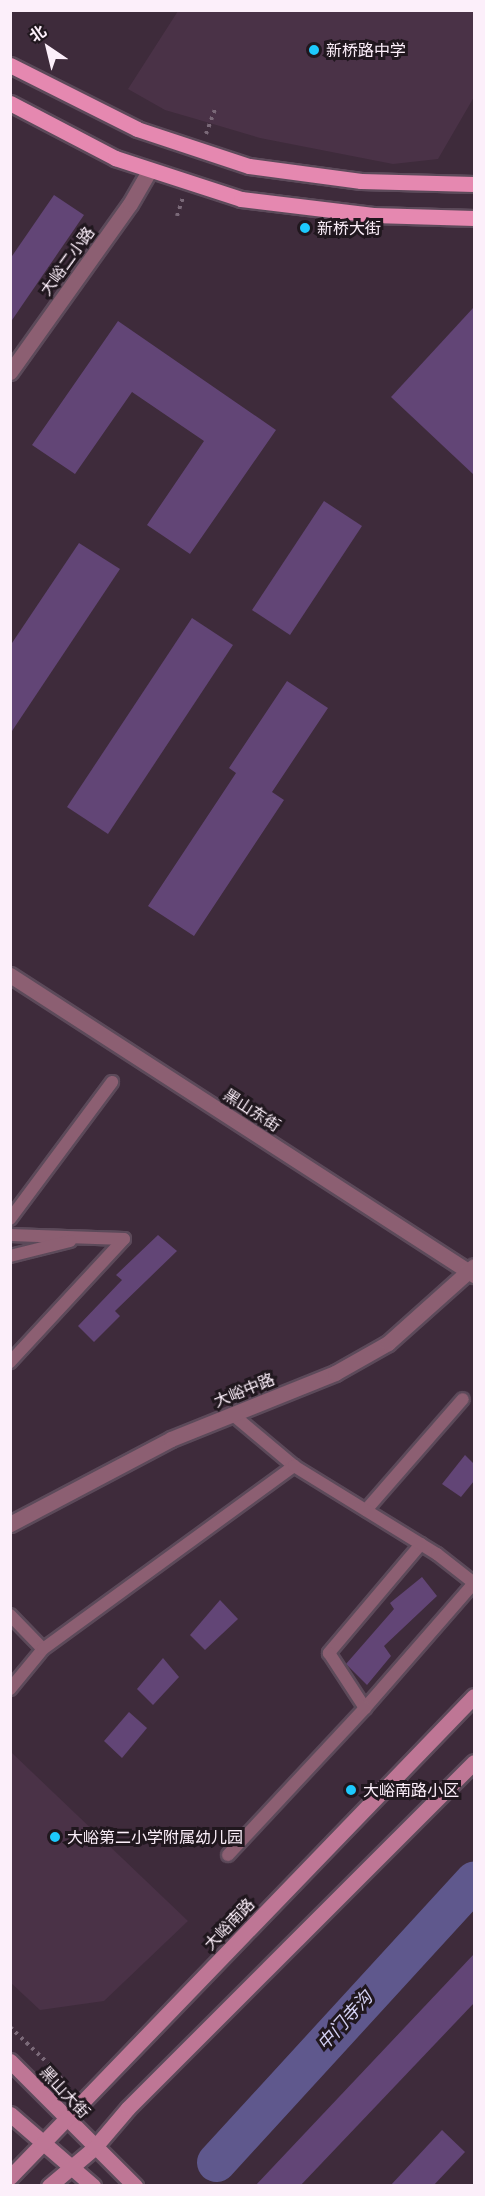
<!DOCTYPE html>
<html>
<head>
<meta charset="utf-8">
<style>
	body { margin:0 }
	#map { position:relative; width:485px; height:2196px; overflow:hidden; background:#3e2b3b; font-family:"PT Sans Narrow","Noto Sans SC",sans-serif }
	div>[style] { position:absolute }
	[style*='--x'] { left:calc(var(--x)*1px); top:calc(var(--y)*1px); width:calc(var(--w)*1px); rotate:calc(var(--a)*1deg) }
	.built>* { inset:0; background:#4a3247 }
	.river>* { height:39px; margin:-19.5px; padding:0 19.5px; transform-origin:19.5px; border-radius:19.5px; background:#5f588d }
	.building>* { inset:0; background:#624576 }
	.path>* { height:4px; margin-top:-2px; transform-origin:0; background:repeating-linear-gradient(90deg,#7a6978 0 3px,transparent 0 7.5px) }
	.roads { filter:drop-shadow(2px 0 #5c4a5a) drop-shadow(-2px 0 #5c4a5a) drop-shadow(0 2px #5c4a5a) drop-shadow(0 -2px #5c4a5a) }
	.lane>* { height:12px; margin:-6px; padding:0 6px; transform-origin:6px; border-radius:6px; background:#8c5f72 }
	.street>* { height:15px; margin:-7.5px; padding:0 7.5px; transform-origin:7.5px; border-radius:7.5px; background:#8c5f72 }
	.secondary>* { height:15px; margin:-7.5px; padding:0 7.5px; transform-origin:7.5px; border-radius:7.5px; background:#be7695 }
	.primary>* { height:15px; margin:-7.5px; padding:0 7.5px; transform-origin:7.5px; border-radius:7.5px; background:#e588b0 }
	.dots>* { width:16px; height:16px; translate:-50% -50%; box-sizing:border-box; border:3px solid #20171e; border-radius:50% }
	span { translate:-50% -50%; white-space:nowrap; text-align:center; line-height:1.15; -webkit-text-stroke:6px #20171e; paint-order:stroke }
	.poi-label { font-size:16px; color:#fceffa }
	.left { translate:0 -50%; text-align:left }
	.street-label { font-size:16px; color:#fceffa }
	.water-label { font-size:18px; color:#d3d0f2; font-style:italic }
	.frame { position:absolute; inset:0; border:12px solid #fceffa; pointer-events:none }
	.north { position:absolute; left:18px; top:18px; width:60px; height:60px; -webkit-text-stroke:4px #20171e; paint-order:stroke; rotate:325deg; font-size:16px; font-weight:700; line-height:24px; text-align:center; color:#fceffa }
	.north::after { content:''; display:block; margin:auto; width:21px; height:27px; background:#fceffa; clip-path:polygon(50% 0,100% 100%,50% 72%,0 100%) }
</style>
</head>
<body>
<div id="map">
	<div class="built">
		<i style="clip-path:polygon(178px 11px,474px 11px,474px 97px,438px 159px,393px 164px,260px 138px,196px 119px,165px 110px,128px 89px)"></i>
		<i style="clip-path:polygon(11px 1752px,188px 1921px,104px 2001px,40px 2010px,11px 1983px)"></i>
	</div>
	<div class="river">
		<i style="--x:216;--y:2162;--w:382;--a:-47.5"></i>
	</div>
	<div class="building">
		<i style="clip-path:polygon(54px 195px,84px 215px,10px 323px,10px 259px)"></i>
		<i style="clip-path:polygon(474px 307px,474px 475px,391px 397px)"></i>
		<i style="clip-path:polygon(118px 321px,276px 430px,190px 554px,147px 525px,204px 441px,132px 392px,75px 474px,32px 445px)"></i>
		<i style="clip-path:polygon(324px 501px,362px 526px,290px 635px,252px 610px)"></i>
		<i style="clip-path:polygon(79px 543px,120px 569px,10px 734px,10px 646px)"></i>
		<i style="clip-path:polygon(192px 618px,233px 645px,108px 834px,67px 807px)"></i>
		<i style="clip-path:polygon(287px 681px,328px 708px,272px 792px,284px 800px,194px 936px,148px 906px,236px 773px,229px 768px)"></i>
		<i style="clip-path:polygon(158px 1235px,177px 1251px,115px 1311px,120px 1316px,94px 1342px,78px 1326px,122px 1280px,116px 1275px)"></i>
		<i style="clip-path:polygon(465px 1455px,474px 1464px,474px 1481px,461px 1497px,442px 1484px)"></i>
		<i style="clip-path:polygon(422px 1577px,437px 1596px,384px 1646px,391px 1656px,367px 1685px,346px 1664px,394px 1609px,390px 1603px)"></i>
		<i style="clip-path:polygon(220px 1600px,238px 1619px,205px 1650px,190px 1635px)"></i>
		<i style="clip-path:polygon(163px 1658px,179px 1677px,153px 1705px,137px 1689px)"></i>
		<i style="clip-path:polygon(129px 1712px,147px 1728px,122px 1758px,104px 1741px)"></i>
		<i style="clip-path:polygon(474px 1954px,474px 2003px,300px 2186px,255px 2186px)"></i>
		<i style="clip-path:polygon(442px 2130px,465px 2152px,433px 2186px,390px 2186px)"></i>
	</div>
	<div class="path">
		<i style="--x:206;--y:134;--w:27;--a:-70"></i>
		<i style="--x:177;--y:216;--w:20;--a:-72"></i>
		<i style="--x:10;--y:2027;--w:64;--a:43.7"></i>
		<i style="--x:56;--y:2071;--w:23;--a:56"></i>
	</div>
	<div class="roads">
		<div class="lane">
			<i style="--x:10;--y:1219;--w:171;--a:-53.3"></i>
			<i style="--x:10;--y:1235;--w:114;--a:2"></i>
			<i style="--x:124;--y:1239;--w:168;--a:132.8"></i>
			<i style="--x:10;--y:1256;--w:62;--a:-14"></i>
			<i style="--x:232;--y:1414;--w:81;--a:40"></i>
			<i style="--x:366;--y:1510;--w:147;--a:-48.9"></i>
			<i style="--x:421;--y:1544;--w:143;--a:130.2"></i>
			<i style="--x:329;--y:1653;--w:66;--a:56.8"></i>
			<i style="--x:365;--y:1708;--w:166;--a:-48.9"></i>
			<i style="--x:10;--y:1615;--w:47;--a:45.9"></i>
			<i style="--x:43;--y:1649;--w:52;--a:129.5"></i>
			<i style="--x:43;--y:1649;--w:311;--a:-36.1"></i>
			<i style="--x:294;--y:1466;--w:168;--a:31.6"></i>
			<i style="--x:437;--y:1554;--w:47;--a:38.1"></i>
			<i style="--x:228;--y:1855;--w:201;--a:-47"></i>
		</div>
		<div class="street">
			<i style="--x:10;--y:372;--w:206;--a:-54.5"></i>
			<i style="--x:130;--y:204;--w:39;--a:-60"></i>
			<i style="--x:10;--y:975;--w:553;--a:32.88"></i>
			<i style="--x:10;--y:1524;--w:182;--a:-27.8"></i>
			<i style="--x:171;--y:1439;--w:177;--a:-21.9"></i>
			<i style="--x:335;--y:1373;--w:61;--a:-29.5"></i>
			<i style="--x:388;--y:1343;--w:115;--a:-41.8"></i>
		</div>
		<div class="secondary">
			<i style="--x:10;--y:2061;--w:177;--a:45"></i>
			<i style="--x:10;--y:2114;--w:110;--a:40.9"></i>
			<i style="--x:10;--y:2177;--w:668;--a:-46.03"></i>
			<i style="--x:49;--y:2186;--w:59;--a:-40.2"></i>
			<i style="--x:94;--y:2148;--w:52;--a:-49.6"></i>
			<i style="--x:128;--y:2108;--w:489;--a:-45"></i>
		</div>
		<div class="primary">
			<i style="--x:10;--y:65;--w:142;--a:26.7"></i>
			<i style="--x:137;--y:129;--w:118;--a:18.3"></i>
			<i style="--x:249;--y:166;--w:113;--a:7.6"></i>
			<i style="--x:361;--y:181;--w:113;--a:1.5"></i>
			<i style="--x:10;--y:103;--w:119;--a:27.6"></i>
			<i style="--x:115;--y:158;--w:133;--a:18"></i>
			<i style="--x:241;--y:199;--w:133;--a:6.9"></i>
			<i style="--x:373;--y:215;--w:101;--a:1.7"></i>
		</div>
	</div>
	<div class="dots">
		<i style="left:314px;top:50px;background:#1dc9fd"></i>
		<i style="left:305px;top:228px;background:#1dc9fd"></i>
		<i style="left:351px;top:1790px;background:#1dc9fd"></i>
		<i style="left:55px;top:1837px;background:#1dc9fd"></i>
	</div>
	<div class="poi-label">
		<span class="left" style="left:326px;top:50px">新桥路中学</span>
		<span class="left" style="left:317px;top:228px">新桥大街</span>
		<span class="left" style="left:363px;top:1790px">大峪南路小区</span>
		<span class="left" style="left:67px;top:1837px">大峪第二小学附属幼儿园</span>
	</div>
	<div class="street-label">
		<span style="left:67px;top:261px;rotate:-54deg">大峪二小路</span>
		<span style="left:252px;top:1110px;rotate:33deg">黑山东街</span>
		<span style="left:244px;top:1390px;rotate:-22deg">大峪中路</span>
		<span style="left:229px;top:1924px;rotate:-46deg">大峪南路</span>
		<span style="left:65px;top:2092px;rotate:47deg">黑山大街</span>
	</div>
	<div class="water-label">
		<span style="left:345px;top:2021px;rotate:-48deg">中门寺沟</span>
	</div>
	<div class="frame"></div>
	<div class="north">北</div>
</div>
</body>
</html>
